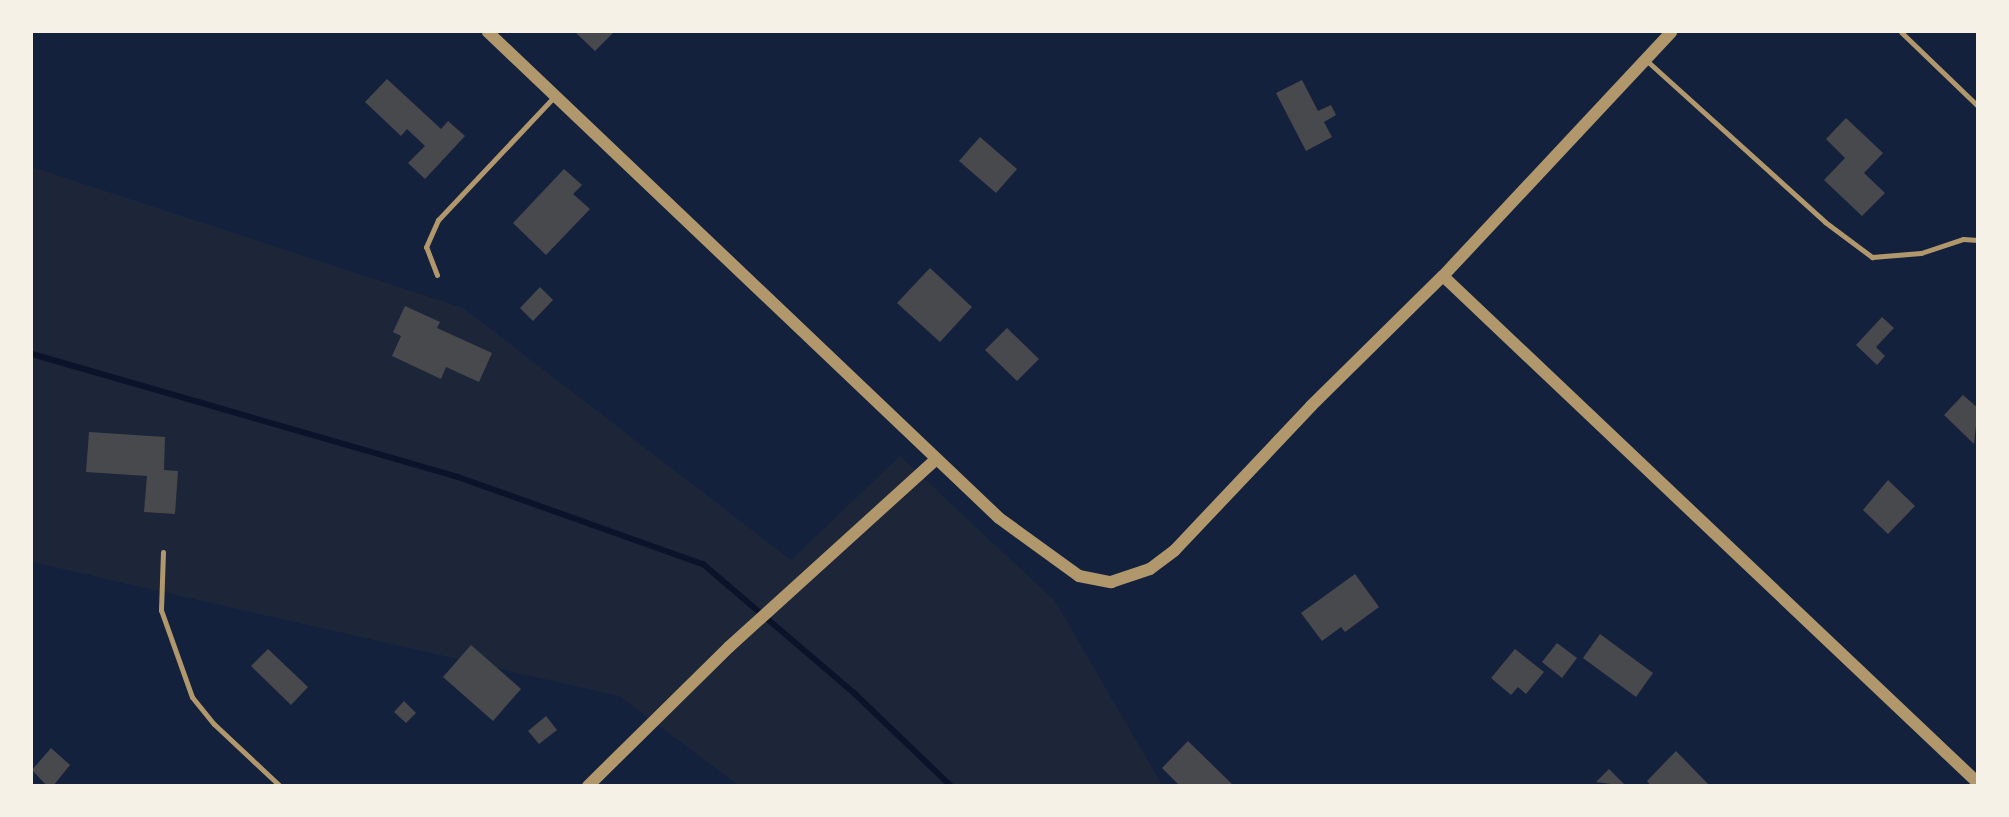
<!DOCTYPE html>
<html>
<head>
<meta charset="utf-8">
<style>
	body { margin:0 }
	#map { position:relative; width:2009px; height:817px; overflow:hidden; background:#14213d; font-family:"Titillium Web",sans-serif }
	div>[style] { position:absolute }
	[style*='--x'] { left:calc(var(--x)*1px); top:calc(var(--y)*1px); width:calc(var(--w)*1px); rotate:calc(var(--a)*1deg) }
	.green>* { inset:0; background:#1d2539 }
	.stream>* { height:6px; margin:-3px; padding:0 3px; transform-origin:3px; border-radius:3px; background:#0b132b }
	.building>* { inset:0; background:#48494c }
	.service>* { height:5px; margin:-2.5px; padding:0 2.5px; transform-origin:2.5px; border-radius:2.5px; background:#b1986c }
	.tertiary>* { height:12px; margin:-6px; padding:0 6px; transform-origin:6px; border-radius:6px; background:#b1986c }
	span { translate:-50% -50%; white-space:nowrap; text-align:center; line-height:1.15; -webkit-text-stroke:7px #f6f1e7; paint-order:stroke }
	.frame { position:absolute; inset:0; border:33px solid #f6f1e7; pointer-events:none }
</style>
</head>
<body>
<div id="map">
	<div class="green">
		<i style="clip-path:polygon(32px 167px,463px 308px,791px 560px,900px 456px,1055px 601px,1162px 785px,738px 785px,619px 696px,32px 562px)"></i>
	</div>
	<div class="stream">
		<i style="--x:32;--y:354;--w:443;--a:16.1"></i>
		<i style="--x:458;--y:477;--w:260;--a:19.6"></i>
		<i style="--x:703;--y:564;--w:199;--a:40.5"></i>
		<i style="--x:854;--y:693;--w:134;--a:43.8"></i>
	</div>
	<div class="building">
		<i style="clip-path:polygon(575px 32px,614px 32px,595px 51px)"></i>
		<i style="clip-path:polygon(387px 79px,441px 129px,448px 121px,465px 136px,425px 179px,408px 163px,425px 146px,407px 129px,401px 136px,365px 102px)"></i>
		<i style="clip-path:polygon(1302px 80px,1318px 111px,1331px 105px,1336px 115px,1324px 122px,1332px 137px,1306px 151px,1276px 93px)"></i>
		<i style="clip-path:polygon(1846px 118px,1883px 153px,1864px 173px,1885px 193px,1862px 216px,1824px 180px,1845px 158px,1826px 139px)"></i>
		<i style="clip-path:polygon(980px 137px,1017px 169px,996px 193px,959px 161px)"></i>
		<i style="clip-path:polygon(564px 169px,582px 185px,573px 194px,590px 209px,546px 255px,513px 223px)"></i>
		<i style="clip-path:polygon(930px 268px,972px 307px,940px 342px,897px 303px)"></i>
		<i style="clip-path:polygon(540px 287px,553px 300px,533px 321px,520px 308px)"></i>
		<i style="clip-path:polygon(405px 306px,440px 322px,437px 328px,492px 353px,479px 382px,446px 367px,441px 379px,392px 356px,401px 336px,393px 332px)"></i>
		<i style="clip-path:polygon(1882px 317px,1894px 328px,1876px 347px,1885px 356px,1877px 365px,1856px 345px)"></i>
		<i style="clip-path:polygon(1007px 328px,1039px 359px,1017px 381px,985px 350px)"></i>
		<i style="clip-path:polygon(1963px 395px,1978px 408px,1974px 444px,1944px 415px)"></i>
		<i style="clip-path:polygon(89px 432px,165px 437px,164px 470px,178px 471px,175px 514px,144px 512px,147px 476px,86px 472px)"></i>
		<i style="clip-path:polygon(1888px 480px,1915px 506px,1888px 534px,1863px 510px)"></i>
		<i style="clip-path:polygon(1355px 574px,1379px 607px,1345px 632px,1341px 627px,1322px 641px,1301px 613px)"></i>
		<i style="clip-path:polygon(1600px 634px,1653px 673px,1636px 697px,1583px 658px)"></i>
		<i style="clip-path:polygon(1557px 643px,1577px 658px,1562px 678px,1542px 662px)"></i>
		<i style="clip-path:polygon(471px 645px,521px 689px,493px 721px,443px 677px)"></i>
		<i style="clip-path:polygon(268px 649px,308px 687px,291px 705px,251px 666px)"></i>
		<i style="clip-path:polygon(1515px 649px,1544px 672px,1526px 694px,1518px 687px,1511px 695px,1491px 678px)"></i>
		<i style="clip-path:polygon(404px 701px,416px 713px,406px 723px,394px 712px)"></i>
		<i style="clip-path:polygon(546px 716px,557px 730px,539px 744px,528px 731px)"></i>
		<i style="clip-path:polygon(1188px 741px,1234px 786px,1180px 786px,1162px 768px)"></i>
		<i style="clip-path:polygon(51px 748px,70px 765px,53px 786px,47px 786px,32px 770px)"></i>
		<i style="clip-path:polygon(1676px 751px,1710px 786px,1651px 786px,1647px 781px)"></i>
		<i style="clip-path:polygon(1609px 769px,1626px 786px,1596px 782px)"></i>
	</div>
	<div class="service">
		<i style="--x:1901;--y:32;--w:107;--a:43.9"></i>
		<i style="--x:1646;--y:60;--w:241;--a:42.1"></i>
		<i style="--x:1825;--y:222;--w:59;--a:36.7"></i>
		<i style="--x:1872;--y:257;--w:49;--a:-4.7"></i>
		<i style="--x:1921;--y:253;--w:44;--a:-18.4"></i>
		<i style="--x:1963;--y:239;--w:15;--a:4"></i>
		<i style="--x:437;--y:275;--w:30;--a:-111"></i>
		<i style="--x:426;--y:247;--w:30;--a:-66"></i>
		<i style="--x:438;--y:220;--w:170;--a:-46.7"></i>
		<i style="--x:163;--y:552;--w:58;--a:92"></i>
		<i style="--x:161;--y:610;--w:92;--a:70.4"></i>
		<i style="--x:192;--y:697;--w:35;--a:51"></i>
		<i style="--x:214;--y:724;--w:91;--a:43.2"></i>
	</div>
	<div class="tertiary">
		<i style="--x:488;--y:32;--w:705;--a:43.56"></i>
		<i style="--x:999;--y:518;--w:99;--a:35.9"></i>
		<i style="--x:1079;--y:576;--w:33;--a:11"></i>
		<i style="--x:1111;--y:582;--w:41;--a:-18.4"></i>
		<i style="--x:1150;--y:569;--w:31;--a:-37"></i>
		<i style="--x:1175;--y:550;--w:198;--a:-46.6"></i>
		<i style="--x:1311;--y:406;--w:185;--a:-44.6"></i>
		<i style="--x:1443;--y:276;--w:334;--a:-46.9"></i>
		<i style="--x:1443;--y:276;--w:737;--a:43.46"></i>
		<i style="--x:588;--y:786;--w:198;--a:-44.6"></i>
		<i style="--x:729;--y:647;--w:278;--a:-42.2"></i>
	</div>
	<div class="frame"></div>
</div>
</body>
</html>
